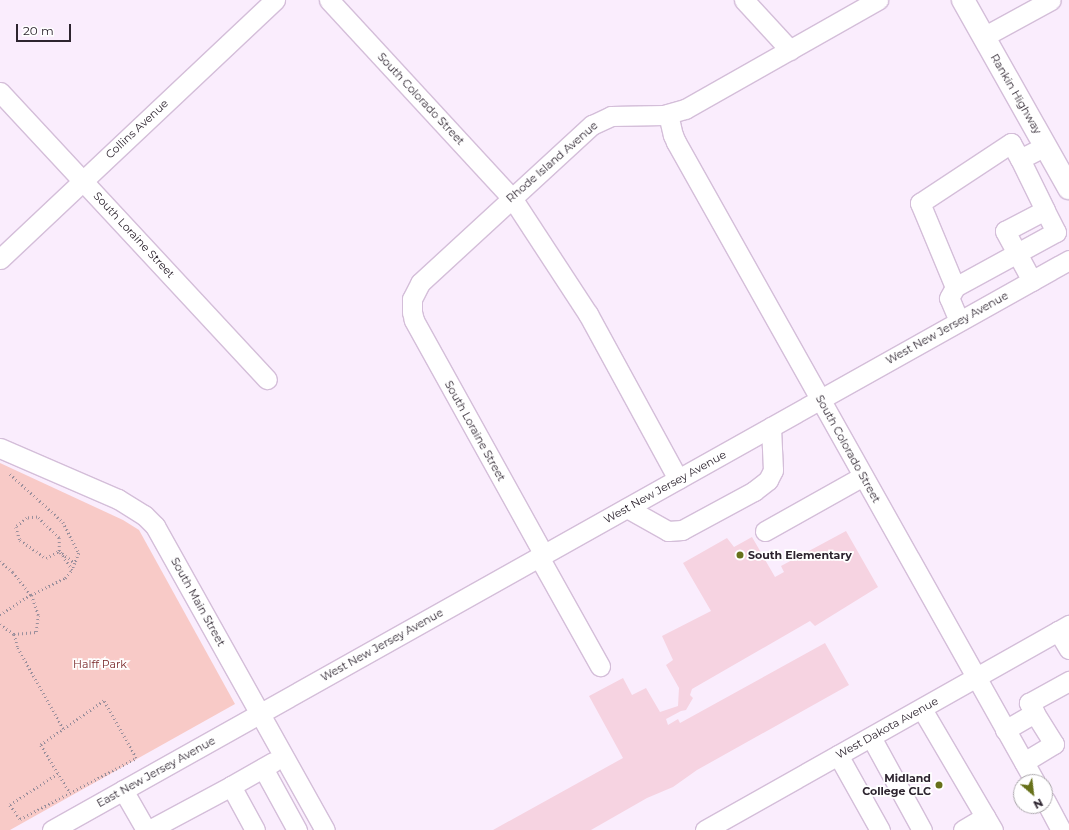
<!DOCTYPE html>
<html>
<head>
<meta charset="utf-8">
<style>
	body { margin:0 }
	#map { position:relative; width:1069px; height:830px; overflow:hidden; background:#faedfd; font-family:Montserrat,sans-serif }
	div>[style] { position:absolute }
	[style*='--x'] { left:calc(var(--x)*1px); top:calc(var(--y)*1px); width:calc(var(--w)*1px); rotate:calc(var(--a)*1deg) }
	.green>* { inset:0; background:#f8cac7 }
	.building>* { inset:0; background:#f6d3e1 }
	.path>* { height:2.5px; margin-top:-1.25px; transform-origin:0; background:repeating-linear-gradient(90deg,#9a8f9c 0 1px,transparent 0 4px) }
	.roads { filter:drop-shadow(1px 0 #d4bed9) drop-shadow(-1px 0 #d4bed9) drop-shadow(0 1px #d4bed9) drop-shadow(0 -1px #d4bed9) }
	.minor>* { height:19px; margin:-9.5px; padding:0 9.5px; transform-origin:9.5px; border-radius:9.5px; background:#fff }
	.highway>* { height:22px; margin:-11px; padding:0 11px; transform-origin:11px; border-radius:11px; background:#fff }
	.dots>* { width:11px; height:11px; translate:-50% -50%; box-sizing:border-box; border:2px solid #fff; border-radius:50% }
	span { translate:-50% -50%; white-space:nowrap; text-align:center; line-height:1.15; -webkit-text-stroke:3.5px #fff; paint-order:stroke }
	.street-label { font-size:11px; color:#2d242f }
	.poi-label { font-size:11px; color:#2d242f; font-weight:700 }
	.left { translate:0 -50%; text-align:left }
	.right { translate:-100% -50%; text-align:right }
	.park-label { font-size:11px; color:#7a282a }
	.north { position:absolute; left:1013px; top:774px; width:40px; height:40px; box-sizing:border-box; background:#fff; border:1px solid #aba7ac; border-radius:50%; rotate:152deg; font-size:11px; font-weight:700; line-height:16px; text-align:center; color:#2d242f }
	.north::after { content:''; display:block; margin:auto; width:14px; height:18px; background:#67711a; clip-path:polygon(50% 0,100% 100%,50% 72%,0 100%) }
	.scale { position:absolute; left:16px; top:24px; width:55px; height:18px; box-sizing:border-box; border:2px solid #2d242f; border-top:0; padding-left:5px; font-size:12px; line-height:14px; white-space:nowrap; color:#2d242f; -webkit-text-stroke:3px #fff; paint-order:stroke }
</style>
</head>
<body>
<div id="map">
	<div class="green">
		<i style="clip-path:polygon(0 463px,123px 520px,139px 530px,235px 704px,10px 830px,0 830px)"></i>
	</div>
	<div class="building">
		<i style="clip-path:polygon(846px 531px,878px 587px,815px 626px,810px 621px,692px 689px,690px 695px,693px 698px,686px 710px,681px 711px,666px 719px,668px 725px,678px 719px,680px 723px,825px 643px,849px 685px,697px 770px,673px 787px,647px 798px,591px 830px,493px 830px,623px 758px,589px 696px,623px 678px,632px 695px,646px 688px,660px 712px,678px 706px,679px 688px,666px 665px,673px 660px,662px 636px,711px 611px,683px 563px,727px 538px,734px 547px,752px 537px,775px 577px,784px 572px,781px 566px)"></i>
	</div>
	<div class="path">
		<i style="--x:10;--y:474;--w:72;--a:42.2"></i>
		<i style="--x:63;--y:522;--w:35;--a:63"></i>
		<i style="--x:79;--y:553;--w:11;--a:112"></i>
		<i style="--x:75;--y:563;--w:8;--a:113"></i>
		<i style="--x:72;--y:570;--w:23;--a:-124"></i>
		<i style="--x:59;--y:551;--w:13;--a:-90"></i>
		<i style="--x:59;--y:538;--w:30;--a:-136"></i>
		<i style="--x:37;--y:517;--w:10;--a:174"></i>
		<i style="--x:27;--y:518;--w:14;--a:141"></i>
		<i style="--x:16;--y:527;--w:14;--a:73"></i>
		<i style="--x:20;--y:540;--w:32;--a:35"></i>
		<i style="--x:46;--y:558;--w:15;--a:-28"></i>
		<i style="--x:59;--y:551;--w:20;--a:37"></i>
		<i style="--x:0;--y:561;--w:17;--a:40"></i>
		<i style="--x:13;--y:572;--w:29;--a:52"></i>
		<i style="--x:31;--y:595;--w:37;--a:147"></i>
		<i style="--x:0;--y:624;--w:17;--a:36"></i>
		<i style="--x:63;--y:729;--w:94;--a:-119.3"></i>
		<i style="--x:17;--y:647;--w:13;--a:-103"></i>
		<i style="--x:14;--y:634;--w:22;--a:-5"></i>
		<i style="--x:36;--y:632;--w:17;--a:-83"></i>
		<i style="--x:38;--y:615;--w:21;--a:-109"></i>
		<i style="--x:31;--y:595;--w:38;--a:-27"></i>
		<i style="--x:65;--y:578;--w:11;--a:-49"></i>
		<i style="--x:58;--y:774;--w:57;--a:147.1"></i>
		<i style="--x:10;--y:805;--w:17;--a:54"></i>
		<i style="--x:20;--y:819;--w:131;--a:-27.7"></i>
		<i style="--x:136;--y:758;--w:65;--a:-119.3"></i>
		<i style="--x:104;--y:701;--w:77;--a:145.1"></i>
		<i style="--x:41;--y:745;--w:54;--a:58.7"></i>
	</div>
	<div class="roads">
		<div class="minor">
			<i style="--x:329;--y:0;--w:270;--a:47.3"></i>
			<i style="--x:512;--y:198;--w:139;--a:56.8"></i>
			<i style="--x:588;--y:314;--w:188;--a:61.4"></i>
			<i style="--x:744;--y:0;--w:68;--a:47.4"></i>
			<i style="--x:983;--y:37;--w:77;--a:-28.6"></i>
			<i style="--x:0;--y:92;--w:392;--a:47.1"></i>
			<i style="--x:668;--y:114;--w:22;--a:77"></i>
			<i style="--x:673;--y:135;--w:8;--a:67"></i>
			<i style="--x:676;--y:142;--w:734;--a:60.71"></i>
			<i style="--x:0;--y:259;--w:378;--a:-43.3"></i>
			<i style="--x:1032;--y:281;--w:57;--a:-118.4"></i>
			<i style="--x:1005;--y:231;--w:45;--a:-27.7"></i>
			<i style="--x:1045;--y:210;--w:57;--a:-116.1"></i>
			<i style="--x:1020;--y:159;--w:28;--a:-27"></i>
			<i style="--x:955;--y:287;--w:115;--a:-28.6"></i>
			<i style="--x:1056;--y:232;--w:25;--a:-117"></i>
			<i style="--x:959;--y:321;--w:25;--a:-113"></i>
			<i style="--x:949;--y:298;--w:13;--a:-61"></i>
			<i style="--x:955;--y:287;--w:91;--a:-112.6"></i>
			<i style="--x:920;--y:203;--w:109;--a:-33.4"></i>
			<i style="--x:1011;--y:143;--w:18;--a:61"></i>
			<i style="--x:0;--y:448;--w:129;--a:23.4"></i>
			<i style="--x:118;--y:499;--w:31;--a:32"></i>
			<i style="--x:144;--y:515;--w:16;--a:45"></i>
			<i style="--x:155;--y:526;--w:348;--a:60.8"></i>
			<i style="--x:627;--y:508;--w:47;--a:29.3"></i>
			<i style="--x:668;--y:531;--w:14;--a:-4"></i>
			<i style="--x:682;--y:530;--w:82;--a:-28.4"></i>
			<i style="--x:754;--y:491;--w:18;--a:-38"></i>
			<i style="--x:768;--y:480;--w:11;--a:-63"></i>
			<i style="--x:773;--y:470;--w:43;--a:-92.7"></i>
			<i style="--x:765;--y:531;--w:112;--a:-29.3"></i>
			<i style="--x:544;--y:555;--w:269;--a:-119"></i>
			<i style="--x:414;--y:320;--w:8;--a:-104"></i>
			<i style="--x:412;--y:312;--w:13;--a:-90"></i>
			<i style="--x:412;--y:299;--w:18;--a:-63"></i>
			<i style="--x:420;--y:283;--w:234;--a:-42.6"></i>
			<i style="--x:592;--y:125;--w:21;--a:-25"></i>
			<i style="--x:611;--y:116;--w:53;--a:-1.1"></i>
			<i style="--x:664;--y:115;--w:22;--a:-16"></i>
			<i style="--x:685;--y:109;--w:222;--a:-29.5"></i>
			<i style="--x:539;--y:557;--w:125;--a:60.8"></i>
			<i style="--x:1058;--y:631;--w:21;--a:59"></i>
			<i style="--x:922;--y:709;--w:140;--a:59.6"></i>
			<i style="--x:1005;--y:730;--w:34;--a:-30"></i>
			<i style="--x:1035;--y:713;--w:12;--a:-121"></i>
			<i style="--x:1029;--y:703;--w:46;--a:-28.8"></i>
			<i style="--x:871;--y:737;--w:106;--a:61.3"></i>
			<i style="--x:838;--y:755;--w:86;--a:60.8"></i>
			<i style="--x:1024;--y:762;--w:35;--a:-31"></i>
			<i style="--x:1054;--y:744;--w:36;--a:-122"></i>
			<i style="--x:263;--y:768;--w:71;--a:61.3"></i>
			<i style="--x:231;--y:786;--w:48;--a:-29.7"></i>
			<i style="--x:123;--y:790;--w:46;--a:60.1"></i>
			<i style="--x:1045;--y:800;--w:34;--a:62"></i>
			<i style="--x:52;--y:830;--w:1166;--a:-29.27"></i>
			<i style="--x:149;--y:830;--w:93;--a:-28.2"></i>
			<i style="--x:231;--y:786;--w:50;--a:61.4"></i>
			<i style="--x:705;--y:830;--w:418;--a:-29.4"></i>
			<i style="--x:963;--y:830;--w:26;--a:-31"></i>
		</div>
		<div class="highway">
			<i style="--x:963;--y:0;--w:216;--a:60.6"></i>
		</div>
	</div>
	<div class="dots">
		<i style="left:740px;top:555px;background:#67711a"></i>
		<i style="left:939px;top:785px;background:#67711a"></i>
	</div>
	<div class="street-label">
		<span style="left:1016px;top:94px;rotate:60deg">Rankin Highway</span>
		<span style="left:421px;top:99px;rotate:47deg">South Colorado Street</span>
		<span style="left:137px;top:129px;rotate:-43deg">Collins Avenue</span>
		<span style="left:552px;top:162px;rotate:-41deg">Rhode Island Avenue</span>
		<span style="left:134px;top:235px;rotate:47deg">South Loraine Street</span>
		<span style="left:947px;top:328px;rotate:-29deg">West New Jersey Avenue</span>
		<span style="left:475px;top:431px;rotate:61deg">South Loraine Street</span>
		<span style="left:848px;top:449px;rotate:61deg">South Colorado Street</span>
		<span style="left:665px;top:487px;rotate:-29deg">West New Jersey Avenue</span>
		<span style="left:198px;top:602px;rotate:61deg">South Main Street</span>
		<span style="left:382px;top:645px;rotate:-29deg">West New Jersey Avenue</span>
		<span style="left:887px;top:728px;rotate:-29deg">West Dakota Avenue</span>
		<span style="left:156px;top:772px;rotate:-29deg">East New Jersey Avenue</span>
	</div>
	<div class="poi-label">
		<span class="left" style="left:748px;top:555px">South Elementary</span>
		<span class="right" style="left:931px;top:785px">Midland<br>College CLC</span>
	</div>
	<div class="park-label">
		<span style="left:100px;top:664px">Halff Park</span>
	</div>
	<div class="north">N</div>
	<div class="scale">20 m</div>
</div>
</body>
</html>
